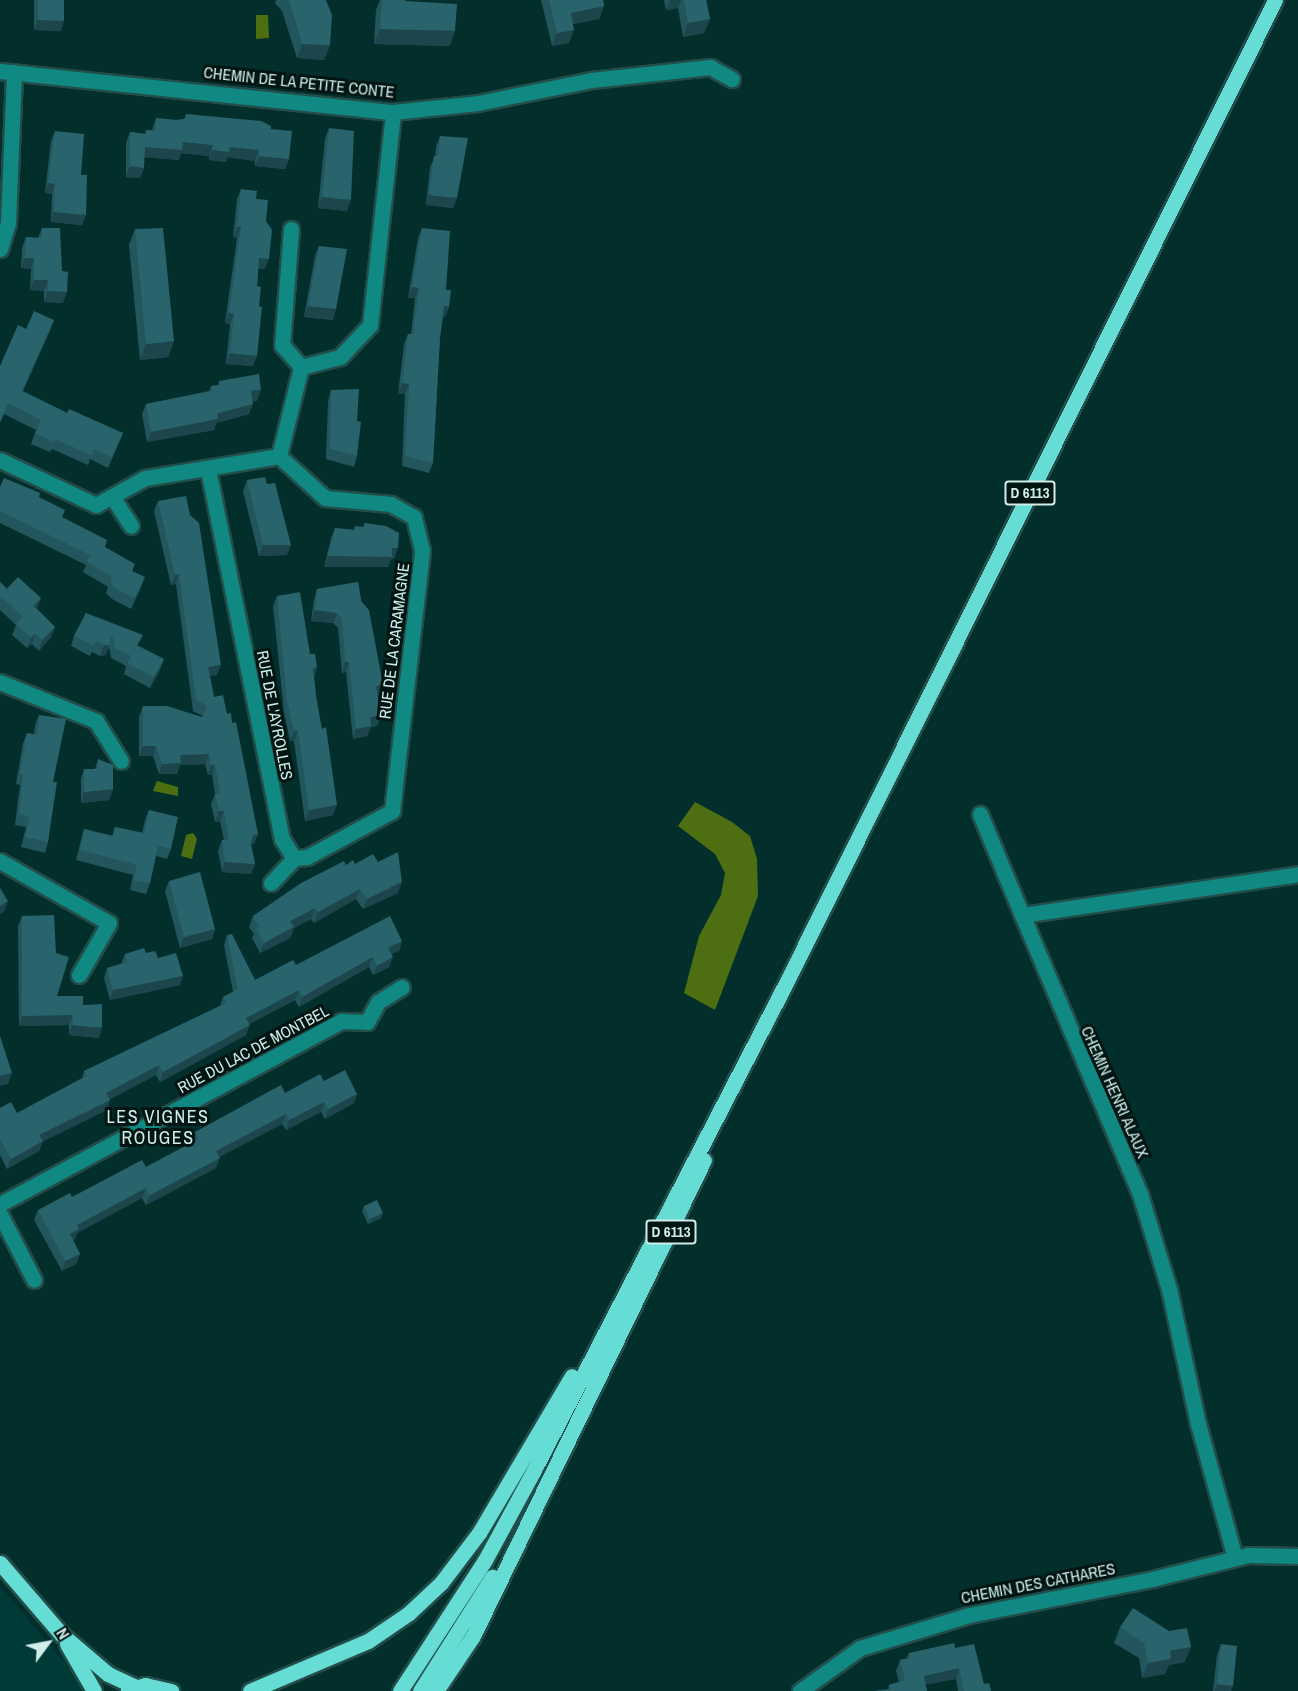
<!DOCTYPE html>
<html>
<head>
<meta charset="utf-8">
<style>
	body { margin:0 }
	#map { position:relative; width:1298px; height:1691px; overflow:hidden; background:#022f2c; font-family:"Archivo Narrow",sans-serif }
	div>[style] { position:absolute }
	[style*='--x'] { left:calc(var(--x)*1px); top:calc(var(--y)*1px); width:calc(var(--w)*1px); rotate:calc(var(--a)*1deg) }
	.built>* { inset:0; background:#003a37 }
	.water>* { inset:0; background:#4d6f12 }
	.roads { filter:drop-shadow(2px 0 #234d4a) drop-shadow(-2px 0 #234d4a) drop-shadow(0 2px #234d4a) drop-shadow(0 -2px #234d4a) }
	.minor>* { height:15px; margin:-7.5px; padding:0 7.5px; transform-origin:7.5px; border-radius:7.5px; background:#108982 }
	.major>* { height:15px; margin:-7.5px; padding:0 7.5px; transform-origin:7.5px; border-radius:7.5px; background:#66ddd4 }
	.wall>* { inset:0; background:#23555d }
	.shaded-wall>* { inset:0; background:#1d454c }
	.building>* { inset:0; background:#29636c }
	span { translate:-50% -50%; white-space:nowrap; text-align:center; line-height:1.15; -webkit-text-stroke:6px #011513; paint-order:stroke }
	.shield-label span { padding:2px 4px; background:#011513; border:2px solid; border-radius:4px; -webkit-text-stroke-width:0 }
	.shield-label { font-size:15px; color:#d1edea; font-weight:700 }
	.street-label { font-size:16px; color:#d1edea }
	.neighbourhood-label { font-size:18px; color:#d1edea; letter-spacing:1.5px }
	.north { position:absolute; left:18px; top:1613px; width:60px; height:60px; -webkit-text-stroke:4px #011513; paint-order:stroke; rotate:58deg; font-size:16px; font-weight:700; line-height:24px; text-align:center; color:#d1edea }
	.north::after { content:''; display:block; margin:auto; width:21px; height:27px; background:#d1edea; clip-path:polygon(50% 0,100% 100%,50% 72%,0 100%) }
</style>
</head>
<body>
<div id="map">
	<div class="built">
		<i style="clip-path:polygon(0 1586px,88px 1690px,87px 1691px,0 1691px)"></i>
	</div>
	<div class="water">
		<i style="clip-path:polygon(256px 15px,268px 15px,269px 38px,256px 39px)"></i>
		<i style="clip-path:polygon(157px 781px,178px 787px,178px 796px,153px 791px)"></i>
		<i style="clip-path:polygon(695px 802px,732px 822px,750px 836px,757px 859px,758px 896px,715px 1010px,684px 993px,699px 936px,721px 895px,725px 873px,715px 854px,678px 826px)"></i>
		<i style="clip-path:polygon(193px 833px,197px 839px,192px 859px,181px 856px,186px 835px)"></i>
	</div>
	<div class="roads">
		<div class="minor">
			<i style="--x:0;--y:71;--w:395;--a:6"></i>
			<i style="--x:393;--y:112;--w:85;--a:-6"></i>
			<i style="--x:478;--y:103;--w:115;--a:-11.5"></i>
			<i style="--x:591;--y:80;--w:120;--a:-6.2"></i>
			<i style="--x:710;--y:67;--w:25;--a:29"></i>
			<i style="--x:291;--y:229;--w:116;--a:94.4"></i>
			<i style="--x:282;--y:345;--w:29;--a:49"></i>
			<i style="--x:0;--y:249;--w:27;--a:-73"></i>
			<i style="--x:8;--y:223;--w:151;--a:-87.7"></i>
			<i style="--x:0;--y:460;--w:106;--a:25.1"></i>
			<i style="--x:96;--y:505;--w:56;--a:-28.9"></i>
			<i style="--x:145;--y:478;--w:136;--a:-9.3"></i>
			<i style="--x:208;--y:469;--w:377;--a:78.7"></i>
			<i style="--x:282;--y:839;--w:22;--a:58"></i>
			<i style="--x:294;--y:858;--w:13;--a:-4"></i>
			<i style="--x:307;--y:857;--w:97;--a:-28.4"></i>
			<i style="--x:392;--y:811;--w:263;--a:-83.4"></i>
			<i style="--x:422;--y:550;--w:34;--a:-104"></i>
			<i style="--x:414;--y:517;--w:26;--a:-151"></i>
			<i style="--x:391;--y:504;--w:66;--a:-174.8"></i>
			<i style="--x:325;--y:498;--w:62;--a:-137.6"></i>
			<i style="--x:279;--y:456;--w:92;--a:-76.1"></i>
			<i style="--x:301;--y:367;--w:40;--a:-14.4"></i>
			<i style="--x:340;--y:357;--w:44;--a:-46.8"></i>
			<i style="--x:370;--y:325;--w:214;--a:-83.8"></i>
			<i style="--x:113;--y:498;--w:33;--a:57"></i>
			<i style="--x:0;--y:682;--w:104;--a:22.1"></i>
			<i style="--x:96;--y:721;--w:47;--a:58"></i>
			<i style="--x:980;--y:814;--w:109;--a:67.4"></i>
			<i style="--x:0;--y:861;--w:125;--a:29.6"></i>
			<i style="--x:109;--y:923;--w:60;--a:120"></i>
			<i style="--x:271;--y:883;--w:34;--a:-47"></i>
			<i style="--x:0;--y:1204;--w:388;--a:-28.2"></i>
			<i style="--x:342;--y:1021;--w:25;--a:2"></i>
			<i style="--x:367;--y:1022;--w:23;--a:-61"></i>
			<i style="--x:378;--y:1002;--w:28;--a:-32"></i>
			<i style="--x:0;--y:1214;--w:74;--a:62.7"></i>
			<i style="--x:1235;--y:1558;--w:139;--a:-105.4"></i>
			<i style="--x:1198;--y:1424;--w:138;--a:-102.1"></i>
			<i style="--x:1169;--y:1289;--w:99;--a:-107"></i>
			<i style="--x:1140;--y:1194;--w:303;--a:-112.9"></i>
			<i style="--x:1022;--y:915;--w:279;--a:-8.4"></i>
			<i style="--x:800;--y:1691;--w:74;--a:-35.6"></i>
			<i style="--x:860;--y:1648;--w:114;--a:-16.8"></i>
			<i style="--x:969;--y:1615;--w:187;--a:-11.1"></i>
			<i style="--x:1152;--y:1579;--w:99;--a:-14"></i>
			<i style="--x:1248;--y:1555;--w:50;--a:1.1"></i>
		</div>
		<div class="major">
			<i style="--x:0;--y:1563;--w:94;--a:49.3"></i>
			<i style="--x:61;--y:1634;--w:62;--a:40.4"></i>
			<i style="--x:108;--y:1674;--w:31;--a:25"></i>
			<i style="--x:67;--y:1644;--w:54;--a:60.1"></i>
			<i style="--x:128;--y:1690;--w:18;--a:-16"></i>
			<i style="--x:145;--y:1685;--w:27;--a:13"></i>
			<i style="--x:250;--y:1691;--w:128;--a:-23"></i>
			<i style="--x:368;--y:1641;--w:50;--a:-34.3"></i>
			<i style="--x:409;--y:1613;--w:44;--a:-43.2"></i>
			<i style="--x:441;--y:1583;--w:63;--a:-52.8"></i>
			<i style="--x:479;--y:1533;--w:182;--a:-59.4"></i>
			<i style="--x:400;--y:1691;--w:156;--a:-57"></i>
			<i style="--x:485;--y:1560;--w:102;--a:-61.4"></i>
			<i style="--x:534;--y:1470;--w:546;--a:-62.64"></i>
			<i style="--x:785;--y:985;--w:1100;--a:-63.55"></i>
			<i style="--x:420;--y:1691;--w:135;--a:-57.7"></i>
			<i style="--x:436;--y:1691;--w:66;--a:-56.1"></i>
			<i style="--x:473;--y:1636;--w:529;--a:-64.11"></i>
		</div>
	</div>
	<div class="wall">
		<i style="clip-path:polygon(34px 0,64px 0,61px 31px,34px 30px)"></i>
		<i style="clip-path:polygon(276px 0,326px 0,330px 45px,324px 60px,297px 58px,282px 11px,275px 3px)"></i>
		<i style="clip-path:polygon(380px 0,405px 0,450px 46px,374px 44px,376px 10px)"></i>
		<i style="clip-path:polygon(541px 0,603px 0,604px 6px,599px 19px,573px 24px,569px 43px,552px 46px)"></i>
		<i style="clip-path:polygon(664px 0,706px 0,710px 19px,704px 33px,683px 37px,678px 8px,666px 10px)"></i>
		<i style="clip-path:polygon(186px 114px,271px 129px,289px 159px,285px 169px,255px 166px,255px 161px,227px 157px,226px 162px,209px 160px,209px 156px,181px 153px,179px 160px,144px 157px,144px 168px,140px 178px,126px 177px,126px 143px,130px 132px,145px 134px,146px 130px,152px 130px,156px 118px,176px 120px,184px 119px)"></i>
		<i style="clip-path:polygon(329px 128px,347px 211px,318px 208px,325px 139px)"></i>
		<i style="clip-path:polygon(55px 131px,81px 175px,82px 225px,51px 222px,52px 194px,45px 193px,51px 141px)"></i>
		<i style="clip-path:polygon(440px 136px,453px 208px,426px 205px,430px 167px,435px 156px,436px 147px)"></i>
		<i style="clip-path:polygon(241px 189px,256px 199px,266px 221px,265px 269px,258px 269px,253px 366px,226px 364px,230px 324px,225px 323px,237px 238px,233px 237px,237px 199px)"></i>
		<i style="clip-path:polygon(42px 228px,63px 303px,44px 302px,44px 291px,30px 290px,31px 269px,21px 268px,22px 248px,26px 237px,38px 238px)"></i>
		<i style="clip-path:polygon(422px 228px,446px 290px,445px 317px,443px 317px,440px 337px,433px 463px,429px 473px,402px 466px,405px 394px,398px 394px,404px 344px,408px 334px,411px 334px,415px 298px,408px 298px,418px 238px)"></i>
		<i style="clip-path:polygon(135px 229px,174px 341px,168px 357px,140px 360px,129px 245px)"></i>
		<i style="clip-path:polygon(319px 246px,333px 320px,304px 317px,315px 256px)"></i>
		<i style="clip-path:polygon(54px 320px,50px 331px,23px 391px,67px 413px,123px 433px,108px 468px,90px 459px,88px 465px,52px 449px,50px 452px,31px 444px,36px 430px,4px 414px,0 423px,0 366px,26px 329px)"></i>
		<i style="clip-path:polygon(219px 381px,257px 401px,253px 401px,249px 414px,216px 423px,214px 430px,147px 442px,142px 414px,146px 404px,209px 391px,211px 386px,218px 385px)"></i>
		<i style="clip-path:polygon(331px 390px,357px 421px,357px 456px,354px 467px,326px 459px,328px 401px)"></i>
		<i style="clip-path:polygon(247px 480px,267px 484px,287px 555px,259px 556px,243px 491px)"></i>
		<i style="clip-path:polygon(0 487px,39px 497px,62px 517px,105px 547px,133px 571px,141px 588px,131px 609px,112px 599px,106px 593px,108px 587px,83px 572px,86px 565px,0 523px)"></i>
		<i style="clip-path:polygon(158px 501px,217px 675px,210px 676px,214px 697px,232px 723px,258px 834px,254px 844px,251px 845px,255px 864px,251px 874px,222px 872px,218px 851px,222px 840px,224px 840px,220px 821px,215px 822px,211px 804px,215px 794px,212px 775px,208px 775px,205px 764px,180px 765px,177px 774px,159px 774px,153px 756px,139px 756px,139px 717px,143px 706px,202px 717px,203px 716px,193px 711px,176px 584px,171px 585px,154px 511px)"></i>
		<i style="clip-path:polygon(365px 523px,394px 559px,391px 559px,388px 567px,324px 567px,331px 538px,335px 528px,354px 530px,363px 527px)"></i>
		<i style="clip-path:polygon(0 582px,7px 589px,37px 609px,55px 627px,51px 637px,39px 651px,32px 644px,27px 648px,12px 635px,16px 625px,0 610px)"></i>
		<i style="clip-path:polygon(358px 582px,379px 695px,377px 695px,381px 715px,377px 726px,371px 727px,367px 736px,353px 739px,346px 672px,342px 673px,338px 628px,333px 623px,311px 621px,314px 600px,317px 589px)"></i>
		<i style="clip-path:polygon(277px 596px,317px 667px,314px 677px,316px 696px,333px 815px,305px 821px,294px 741px,290px 741px,284px 712px,273px 606px)"></i>
		<i style="clip-path:polygon(86px 613px,139px 646px,164px 659px,160px 670px,150px 688px,124px 674px,126px 666px,111px 658px,109px 647px,106px 655px,100px 656px,92px 652px,90px 656px,71px 646px,74px 636px)"></i>
		<i style="clip-path:polygon(39px 715px,53px 782px,48px 842px,45px 853px,21px 847px,26px 827px,15px 825px,20px 785px,16px 784px,23px 743px,27px 733px,34px 734px,35px 725px)"></i>
		<i style="clip-path:polygon(98px 759px,113px 789px,109px 800px,81px 803px,81px 779px,84px 769px,95px 769px)"></i>
		<i style="clip-path:polygon(149px 810px,171px 849px,167px 859px,156px 856px,150px 883px,146px 894px,130px 890px,133px 875px,76px 860px,81px 840px,84px 829px,112px 836px,115px 827px,142px 833px,145px 820px)"></i>
		<i style="clip-path:polygon(355px 864px,398px 893px,363px 909px,356px 899px,314px 923px,311px 919px,294px 928px,290px 938px,260px 953px,252px 938px,254px 934px,249px 927px,253px 916px,346px 865px)"></i>
		<i style="clip-path:polygon(169px 881px,215px 929px,212px 939px,180px 948px,165px 891px)"></i>
		<i style="clip-path:polygon(22px 916px,57px 996px,83px 1005px,99px 1038px,69px 1035px,69px 1025px,19px 1026px,18px 926px)"></i>
		<i style="clip-path:polygon(227px 935px,255px 980px,296px 965px,402px 941px,399px 951px,391px 954px,389px 967px,373px 975px,369px 967px,299px 1007px,295px 1000px,249px 1024px,246px 1035px,160px 1082px,156px 1075px,110px 1099px,107px 1110px,43px 1141px,39px 1151px,7px 1169px,0 1155px,0 1108px,17px 1113px,82px 1078px,84px 1071px,220px 1006px,223px 997px,233px 992px,224px 945px)"></i>
		<i style="clip-path:polygon(146px 953px,158px 958px,180px 985px,110px 1000px,104px 978px,107px 968px,121px 964px,125px 954px)"></i>
		<i style="clip-path:polygon(324px 1081px,357px 1094px,354px 1103px,325px 1119px,321px 1112px,286px 1130px,282px 1124px,219px 1157px,216px 1168px,146px 1205px,142px 1198px,77px 1233px,75px 1239px,73px 1240px,80px 1254px,76px 1264px,62px 1271px,34px 1220px,38px 1210px,72px 1197px,146px 1167px,191px 1143px,195px 1132px,285px 1093px)"></i>
		<i style="clip-path:polygon(364px 1206px,381px 1218px,368px 1224px,362px 1211px)"></i>
		<i style="clip-path:polygon(1120px 1627px,1185px 1662px,1169px 1665px,1165px 1674px,1142px 1678px,1139px 1658px,1114px 1643px)"></i>
		<i style="clip-path:polygon(1221px 1644px,1231px 1691px,1213px 1691px,1217px 1655px)"></i>
		<i style="clip-path:polygon(955px 1648px,984px 1684px,991px 1691px,958px 1691px,956px 1679px,888px 1689px,889px 1685px,899px 1682px,896px 1671px,900px 1660px,906px 1659px,909px 1653px)"></i>
	</div>
	<div class="shaded-wall">
		<i style="clip-path:polygon(670px 0,681px 0,678px 8px,666px 10px)"></i>
		<i style="clip-path:polygon(604px 6px,599px 19px,566px 25px,571px 13px)"></i>
		<i style="clip-path:polygon(710px 19px,704px 33px,683px 37px,688px 23px)"></i>
		<i style="clip-path:polygon(38px 20px,64px 21px,61px 31px,34px 30px)"></i>
		<i style="clip-path:polygon(380px 29px,455px 31px,450px 46px,374px 44px)"></i>
		<i style="clip-path:polygon(574px 30px,569px 43px,552px 46px,557px 33px)"></i>
		<i style="clip-path:polygon(302px 44px,330px 45px,324px 60px,297px 58px)"></i>
		<i style="clip-path:polygon(183px 142px,213px 145px,209px 156px,181px 153px,179px 160px,141px 157px,145px 147px)"></i>
		<i style="clip-path:polygon(230px 147px,259px 150px,255px 161px,227px 157px,226px 162px,209px 160px,212px 150px)"></i>
		<i style="clip-path:polygon(259px 156px,289px 159px,285px 169px,255px 166px)"></i>
		<i style="clip-path:polygon(130px 166px,144px 168px,140px 178px,126px 177px)"></i>
		<i style="clip-path:polygon(48px 183px,55px 184px,52px 194px,45px 193px)"></i>
		<i style="clip-path:polygon(429px 195px,457px 198px,453px 208px,426px 205px)"></i>
		<i style="clip-path:polygon(322px 197px,351px 200px,347px 211px,318px 208px)"></i>
		<i style="clip-path:polygon(54px 212px,86px 215px,82px 225px,51px 222px)"></i>
		<i style="clip-path:polygon(237px 227px,241px 227px,237px 238px,233px 237px)"></i>
		<i style="clip-path:polygon(25px 258px,34px 258px,31px 269px,21px 268px)"></i>
		<i style="clip-path:polygon(259px 258px,269px 259px,265px 269px,255px 269px)"></i>
		<i style="clip-path:polygon(34px 280px,48px 280px,44px 291px,30px 290px)"></i>
		<i style="clip-path:polygon(412px 287px,419px 288px,415px 298px,408px 298px)"></i>
		<i style="clip-path:polygon(48px 291px,67px 292px,63px 303px,44px 302px)"></i>
		<i style="clip-path:polygon(308px 306px,336px 309px,333px 320px,304px 317px)"></i>
		<i style="clip-path:polygon(444px 306px,449px 307px,445px 317px,440px 316px)"></i>
		<i style="clip-path:polygon(229px 313px,234px 314px,230px 324px,225px 323px)"></i>
		<i style="clip-path:polygon(54px 320px,50px 331px,18px 402px,22px 391px)"></i>
		<i style="clip-path:polygon(174px 341px,168px 357px,140px 360px,146px 344px)"></i>
		<i style="clip-path:polygon(230px 353px,257px 356px,253px 366px,226px 364px)"></i>
		<i style="clip-path:polygon(402px 383px,409px 384px,405px 394px,398px 394px)"></i>
		<i style="clip-path:polygon(261px 390px,257px 401px,247px 402px,251px 391px)"></i>
		<i style="clip-path:polygon(253px 404px,249px 414px,216px 423px,214px 430px,147px 442px,151px 432px)"></i>
		<i style="clip-path:polygon(263px 545px,291px 545px,287px 555px,259px 556px)"></i>
		<i style="clip-path:polygon(392px 548px,398px 548px,394px 559px,391px 559px,388px 567px,324px 567px,328px 556px)"></i>
		<i style="clip-path:polygon(179px 574px,176px 584px,171px 585px,175px 575px)"></i>
		<i style="clip-path:polygon(145px 577px,141px 588px,131px 609px,135px 598px)"></i>
		<i style="clip-path:polygon(41px 598px,37px 609px,34px 606px)"></i>
		<i style="clip-path:polygon(315px 610px,337px 613px,333px 623px,311px 621px)"></i>
		<i style="clip-path:polygon(55px 627px,51px 637px,39px 651px,42px 640px)"></i>
		<i style="clip-path:polygon(35px 633px,32px 644px,27px 648px,31px 638px)"></i>
		<i style="clip-path:polygon(104px 645px,109px 645px,106px 655px,100px 656px)"></i>
		<i style="clip-path:polygon(164px 659px,160px 670px,150px 688px,154px 677px)"></i>
		<i style="clip-path:polygon(345px 662px,349px 662px,346px 672px,342px 673px)"></i>
		<i style="clip-path:polygon(221px 665px,217px 675px,204px 677px,208px 667px)"></i>
		<i style="clip-path:polygon(317px 667px,313px 678px,313px 668px)"></i>
		<i style="clip-path:polygon(383px 685px,379px 695px,372px 696px,376px 686px)"></i>
		<i style="clip-path:polygon(381px 715px,377px 726px,371px 727px,367px 736px,353px 739px,356px 729px,370px 717px)"></i>
		<i style="clip-path:polygon(298px 730px,294px 741px,290px 741px,294px 731px)"></i>
		<i style="clip-path:polygon(143px 746px,156px 746px,153px 756px,139px 756px)"></i>
		<i style="clip-path:polygon(209px 754px,205px 764px,180px 765px,177px 774px,159px 774px,162px 764px,180px 755px)"></i>
		<i style="clip-path:polygon(215px 764px,212px 775px,208px 775px,211px 765px)"></i>
		<i style="clip-path:polygon(113px 789px,109px 800px,81px 803px,84px 792px)"></i>
		<i style="clip-path:polygon(337px 805px,333px 815px,305px 821px,309px 810px)"></i>
		<i style="clip-path:polygon(219px 811px,224px 811px,220px 821px,215px 822px)"></i>
		<i style="clip-path:polygon(258px 834px,254px 844px,249px 845px,253px 835px)"></i>
		<i style="clip-path:polygon(225px 862px,255px 864px,251px 874px,222px 872px)"></i>
		<i style="clip-path:polygon(402px 882px,398px 893px,363px 909px,367px 899px)"></i>
		<i style="clip-path:polygon(360px 889px,356px 899px,314px 923px,318px 912px)"></i>
		<i style="clip-path:polygon(8px 901px,4px 912px,0 914px,0 906px)"></i>
		<i style="clip-path:polygon(315px 908px,311px 919px,294px 928px,290px 938px,260px 953px,264px 943px,290px 921px)"></i>
		<i style="clip-path:polygon(215px 929px,212px 939px,180px 948px,184px 937px)"></i>
		<i style="clip-path:polygon(402px 941px,399px 951px,384px 957px,388px 948px)"></i>
		<i style="clip-path:polygon(373px 957px,369px 967px,299px 1007px,302px 997px)"></i>
		<i style="clip-path:polygon(393px 957px,389px 967px,373px 975px,377px 966px)"></i>
		<i style="clip-path:polygon(183px 976px,180px 985px,110px 1000px,113px 990px)"></i>
		<i style="clip-path:polygon(299px 990px,295px 1000px,242px 1028px,246px 1018px)"></i>
		<i style="clip-path:polygon(73px 1015px,69px 1025px,19px 1026px,22px 1016px)"></i>
		<i style="clip-path:polygon(72px 1025px,102px 1028px,99px 1038px,69px 1035px)"></i>
		<i style="clip-path:polygon(250px 1025px,246px 1035px,160px 1082px,163px 1072px)"></i>
		<i style="clip-path:polygon(159px 1065px,156px 1075px,103px 1103px,106px 1093px)"></i>
		<i style="clip-path:polygon(12px 1073px,8px 1084px,0 1086px,0 1076px)"></i>
		<i style="clip-path:polygon(357px 1094px,354px 1103px,325px 1119px,328px 1109px)"></i>
		<i style="clip-path:polygon(110px 1100px,107px 1110px,36px 1145px,39px 1135px)"></i>
		<i style="clip-path:polygon(324px 1102px,321px 1112px,286px 1130px,289px 1120px)"></i>
		<i style="clip-path:polygon(286px 1114px,282px 1124px,212px 1161px,216px 1151px)"></i>
		<i style="clip-path:polygon(43px 1141px,39px 1151px,7px 1169px,11px 1159px)"></i>
		<i style="clip-path:polygon(220px 1158px,216px 1168px,146px 1205px,150px 1195px)"></i>
		<i style="clip-path:polygon(146px 1188px,142px 1198px,77px 1233px,75px 1239px,66px 1244px,70px 1234px,77px 1225px)"></i>
		<i style="clip-path:polygon(383px 1213px,381px 1218px,368px 1224px,370px 1219px)"></i>
		<i style="clip-path:polygon(80px 1254px,76px 1264px,62px 1271px,65px 1261px)"></i>
		<i style="clip-path:polygon(1191px 1647px,1185px 1662px,1169px 1665px,1165px 1674px,1142px 1678px,1148px 1663px,1170px 1651px)"></i>
		<i style="clip-path:polygon(959px 1668px,956px 1679px,920px 1686px,924px 1676px)"></i>
		<i style="clip-path:polygon(1217px 1684px,1233px 1686px,1231px 1691px,1214px 1691px)"></i>
	</div>
	<div class="building">
		<i style="clip-path:polygon(38px 0,64px 0,64px 21px,38px 20px)"></i>
		<i style="clip-path:polygon(289px 0,326px 0,332px 15px,330px 45px,302px 44px)"></i>
		<i style="clip-path:polygon(382px 0,405px 0,405px 1px,457px 4px,455px 31px,380px 29px)"></i>
		<i style="clip-path:polygon(549px 0,603px 0,604px 6px,571px 13px,574px 30px,557px 33px)"></i>
		<i style="clip-path:polygon(684px 0,706px 0,710px 19px,688px 23px)"></i>
		<i style="clip-path:polygon(186px 114px,261px 121px,271px 126px,271px 129px,292px 131px,289px 159px,259px 156px,259px 150px,230px 147px,229px 152px,212px 150px,213px 145px,183px 142px,182px 150px,145px 147px,144px 168px,130px 166px,130px 132px,146px 134px,146px 130px,155px 131px,156px 118px,176px 120px,185px 119px)"></i>
		<i style="clip-path:polygon(329px 128px,354px 131px,351px 200px,322px 197px)"></i>
		<i style="clip-path:polygon(55px 131px,84px 134px,81px 175px,87px 175px,86px 215px,54px 212px,55px 184px,48px 183px)"></i>
		<i style="clip-path:polygon(440px 136px,468px 138px,457px 198px,429px 195px,434px 156px,438px 156px)"></i>
		<i style="clip-path:polygon(241px 189px,257px 191px,256px 199px,268px 200px,266px 221px,272px 230px,269px 259px,259px 258px,257px 286px,261px 287px,259px 306px,262px 307px,257px 356px,230px 353px,234px 314px,229px 313px,241px 227px,237px 227px)"></i>
		<i style="clip-path:polygon(42px 228px,60px 228px,62px 271px,68px 272px,67px 292px,48px 291px,48px 280px,34px 280px,34px 258px,25px 258px,26px 237px,41px 238px)"></i>
		<i style="clip-path:polygon(163px 228px,174px 341px,146px 344px,135px 229px)"></i>
		<i style="clip-path:polygon(422px 228px,450px 231px,446px 290px,451px 290px,449px 307px,444px 306px,440px 337px,433px 463px,405px 456px,409px 384px,402px 383px,408px 334px,413px 334px,419px 288px,412px 287px)"></i>
		<i style="clip-path:polygon(319px 246px,347px 249px,336px 309px,308px 306px)"></i>
		<i style="clip-path:polygon(34px 311px,54px 320px,22px 391px,67px 413px,69px 409px,123px 433px,112px 457px,94px 449px,91px 455px,55px 439px,54px 442px,35px 433px,41px 420px,8px 403px,0 422px,0 366px,18px 325px,26px 329px)"></i>
		<i style="clip-path:polygon(259px 374px,261px 390px,251px 391px,253px 404px,217px 413px,218px 419px,151px 432px,146px 404px,212px 391px,211px 386px,220px 385px,219px 381px)"></i>
		<i style="clip-path:polygon(359px 389px,357px 421px,361px 422px,357px 456px,330px 449px,331px 390px)"></i>
		<i style="clip-path:polygon(265px 477px,267px 484px,275px 483px,291px 545px,263px 545px,247px 480px)"></i>
		<i style="clip-path:polygon(4px 478px,40px 493px,39px 497px,65px 510px,62px 517px,107px 540px,105px 547px,135px 564px,132px 571px,145px 577px,135px 598px,116px 589px,110px 582px,112px 577px,87px 562px,90px 555px,0 511px,0 487px)"></i>
		<i style="clip-path:polygon(186px 496px,190px 515px,199px 523px,221px 665px,208px 667px,214px 697px,223px 695px,227px 714px,231px 713px,232px 723px,236px 722px,258px 834px,253px 835px,251px 844px,255px 864px,225px 862px,222px 840px,229px 839px,224px 811px,219px 811px,215px 794px,220px 793px,215px 764px,211px 765px,209px 754px,180px 755px,181px 763px,162px 764px,156px 746px,143px 746px,143px 706px,167px 706px,202px 717px,207px 706px,196px 700px,179px 574px,175px 575px,158px 501px)"></i>
		<i style="clip-path:polygon(365px 523px,386px 526px,399px 533px,398px 548px,392px 548px,392px 557px,328px 556px,335px 528px,354px 530px,355px 526px,364px 527px)"></i>
		<i style="clip-path:polygon(18px 577px,41px 598px,34px 606px,55px 627px,42px 640px,35px 633px,31px 638px,16px 624px,23px 617px,0 596px)"></i>
		<i style="clip-path:polygon(0 582px,7px 589px,0 597px)"></i>
		<i style="clip-path:polygon(358px 582px,361px 601px,369px 610px,383px 685px,376px 686px,381px 715px,370px 717px,371px 726px,356px 729px,349px 662px,345px 662px,342px 618px,337px 613px,315px 610px,317px 589px)"></i>
		<i style="clip-path:polygon(300px 592px,310px 654px,315px 654px,317px 667px,313px 668px,316px 696px,322px 729px,326px 727px,337px 805px,309px 810px,298px 730px,294px 731px,287px 701px,277px 596px)"></i>
		<i style="clip-path:polygon(86px 613px,143px 635px,131px 656px,115px 648px,112px 634px,109px 645px,104px 645px,96px 641px,93px 645px,74px 636px)"></i>
		<i style="clip-path:polygon(137px 646px,164px 659px,154px 677px,127px 663px)"></i>
		<i style="clip-path:polygon(39px 715px,66px 719px,53px 782px,57px 782px,48px 842px,25px 837px,30px 817px,19px 814px,23px 775px,20px 774px,27px 733px,37px 735px)"></i>
		<i style="clip-path:polygon(98px 759px,113px 765px,113px 789px,84px 792px,84px 769px,98px 769px)"></i>
		<i style="clip-path:polygon(149px 810px,178px 817px,171px 849px,158px 846px,150px 883px,133px 880px,137px 865px,80px 850px,84px 829px,113px 836px,115px 827px,144px 833px)"></i>
		<i style="clip-path:polygon(398px 852px,402px 882px,367px 899px,360px 889px,318px 912px,315px 908px,290px 921px,294px 927px,264px 943px,256px 928px,259px 926px,253px 916px,301px 883px,344px 861px,346px 865px,353px 860px,355px 864px,373px 854px,378px 862px)"></i>
		<i style="clip-path:polygon(200px 872px,215px 929px,184px 937px,169px 881px)"></i>
		<i style="clip-path:polygon(0 888px,8px 901px,0 906px)"></i>
		<i style="clip-path:polygon(54px 915px,56px 953px,69px 957px,57px 996px,83px 996px,83px 1005px,102px 1004px,102px 1028px,72px 1025px,73px 1015px,22px 1016px,22px 916px)"></i>
		<i style="clip-path:polygon(390px 916px,402px 941px,388px 948px,393px 957px,377px 966px,373px 957px,302px 997px,299px 990px,246px 1018px,250px 1025px,163px 1072px,159px 1065px,106px 1093px,110px 1100px,39px 1135px,43px 1141px,11px 1159px,0 1139px,0 1108px,11px 1102px,17px 1113px,87px 1076px,84px 1071px,226px 1003px,223px 997px,238px 989px,227px 935px,232px 934px,255px 980px,293px 960px,296px 965px)"></i>
		<i style="clip-path:polygon(144px 948px,146px 953px,155px 951px,158px 958px,176px 953px,183px 976px,113px 990px,107px 968px,127px 962px,125px 954px)"></i>
		<i style="clip-path:polygon(0 1036px,12px 1073px,0 1076px)"></i>
		<i style="clip-path:polygon(345px 1070px,357px 1094px,328px 1109px,324px 1102px,289px 1120px,286px 1114px,216px 1151px,220px 1158px,150px 1195px,146px 1188px,77px 1225px,79px 1229px,70px 1234px,80px 1254px,65px 1261px,38px 1210px,70px 1193px,72px 1197px,142px 1160px,146px 1167px,178px 1150px,198px 1138px,195px 1132px,281px 1085px,285px 1093px,320px 1074px,324px 1081px)"></i>
		<i style="clip-path:polygon(377px 1200px,383px 1213px,370px 1219px,364px 1206px)"></i>
		<i style="clip-path:polygon(1133px 1608px,1169px 1631px,1187px 1628px,1191px 1647px,1170px 1651px,1171px 1659px,1148px 1663px,1144px 1643px,1120px 1627px)"></i>
		<i style="clip-path:polygon(954px 1643px,955px 1648px,974px 1644px,984px 1684px,989px 1683px,991px 1691px,964px 1691px,959px 1668px,924px 1676px,927px 1691px,874px 1691px,890px 1689px,889px 1685px,905px 1680px,900px 1660px,910px 1658px,909px 1653px)"></i>
		<i style="clip-path:polygon(1221px 1644px,1237px 1646px,1233px 1686px,1217px 1684px)"></i>
	</div>
	<div class="shield-label">
		<span style="left:1030px;top:493px">D 6113</span>
		<span style="left:671px;top:1232px">D 6113</span>
	</div>
	<div class="street-label">
		<span style="left:299px;top:82px;rotate:6deg">CHEMIN DE LA PETITE CONTE</span>
		<span style="left:394px;top:641px;rotate:-83deg">RUE DE LA CARAMAGNE</span>
		<span style="left:275px;top:715px;rotate:79deg">RUE DE L'AYROLLES</span>
		<span style="left:253px;top:1049px;rotate:-28deg">RUE DU LAC DE MONTBEL</span>
		<span style="left:1115px;top:1092px;rotate:66deg">CHEMIN HENRI ALAUX</span>
		<span style="left:1038px;top:1583px;rotate:-11deg">CHEMIN DES CATHARES</span>
	</div>
	<div class="neighbourhood-label">
		<span style="left:158px;top:1128px">LES VIGNES<br>ROUGES</span>
	</div>
	<div class="north">N</div>
</div>
</body>
</html>
